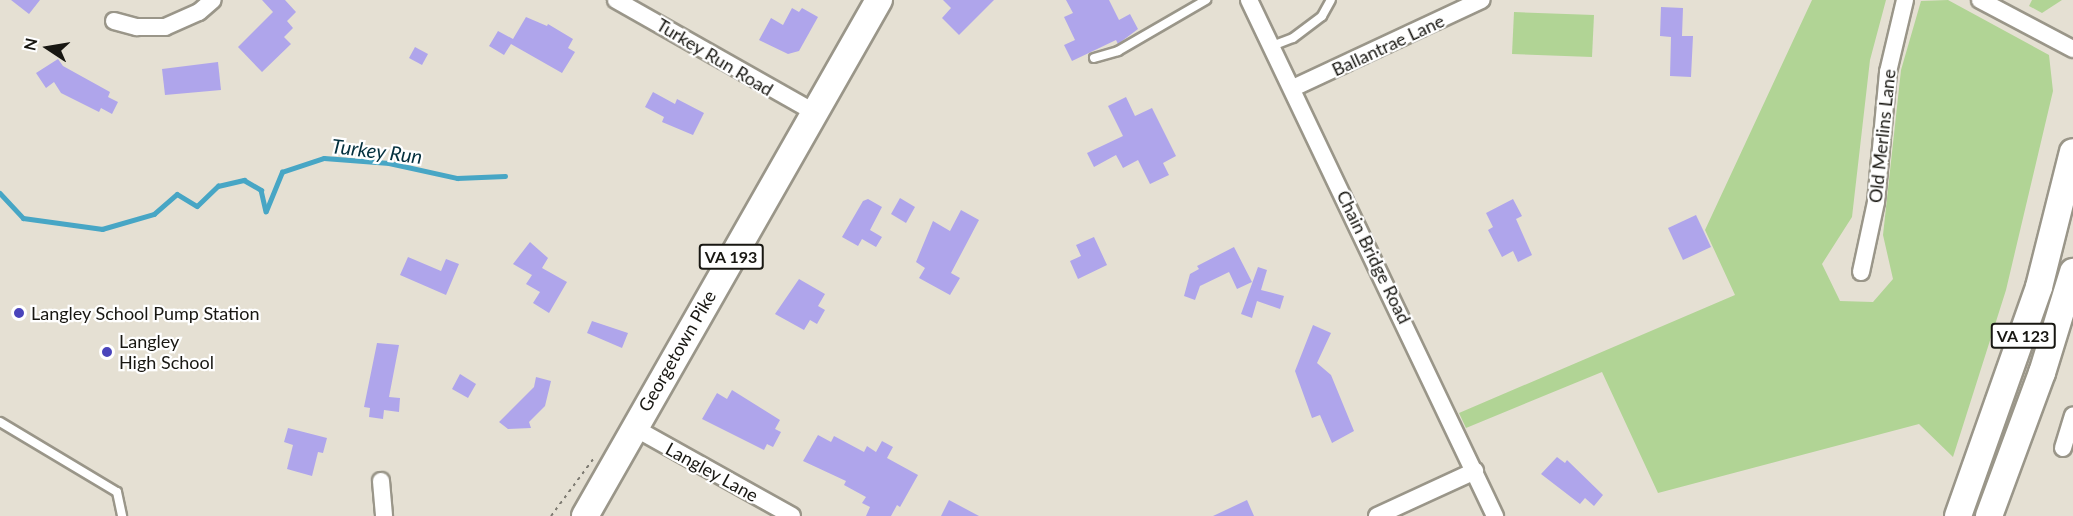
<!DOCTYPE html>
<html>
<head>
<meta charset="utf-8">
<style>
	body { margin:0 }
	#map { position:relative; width:2073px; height:516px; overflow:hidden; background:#e5e0d3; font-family:Lato,sans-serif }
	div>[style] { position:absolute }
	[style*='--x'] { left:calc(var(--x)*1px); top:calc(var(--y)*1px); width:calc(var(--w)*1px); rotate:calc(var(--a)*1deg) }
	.green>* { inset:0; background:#b1d495 }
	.stream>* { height:4.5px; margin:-2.25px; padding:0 2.25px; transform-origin:2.25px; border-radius:2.25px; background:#47a6c5 }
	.building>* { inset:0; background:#afa5eb }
	.path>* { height:2px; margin-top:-1px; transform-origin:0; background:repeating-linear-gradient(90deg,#7d7a71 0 3px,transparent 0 7.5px) }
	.roads { filter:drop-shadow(2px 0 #9a9689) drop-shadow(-2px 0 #9a9689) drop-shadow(0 2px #9a9689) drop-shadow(0 -2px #9a9689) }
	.service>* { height:8px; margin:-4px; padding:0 4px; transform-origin:4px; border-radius:4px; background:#fff }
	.minor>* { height:16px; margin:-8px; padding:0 8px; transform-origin:8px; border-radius:8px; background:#fff }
	.primary>* { height:26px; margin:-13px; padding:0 13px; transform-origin:13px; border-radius:13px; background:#fff }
	.dots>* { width:16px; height:16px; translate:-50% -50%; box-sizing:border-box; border:3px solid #fff; border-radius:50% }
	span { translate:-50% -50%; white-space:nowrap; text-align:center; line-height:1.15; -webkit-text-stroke:4.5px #fff; paint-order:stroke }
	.shield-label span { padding:2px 4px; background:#fff; border:2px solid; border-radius:4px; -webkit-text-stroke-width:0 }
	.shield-label { font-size:16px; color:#181712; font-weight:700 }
	.street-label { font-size:18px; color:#181712 }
	.poi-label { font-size:18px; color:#181712 }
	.left { translate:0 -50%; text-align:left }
	.water-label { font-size:20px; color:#03303e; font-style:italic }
	.north { position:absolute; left:18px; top:18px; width:60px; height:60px; -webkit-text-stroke:4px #fff; paint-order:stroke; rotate:282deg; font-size:16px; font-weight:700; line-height:24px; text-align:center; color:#181712 }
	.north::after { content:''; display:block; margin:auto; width:21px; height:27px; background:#181712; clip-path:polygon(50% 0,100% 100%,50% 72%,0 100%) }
</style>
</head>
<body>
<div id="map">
	<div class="green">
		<i style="clip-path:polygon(1812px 0,1886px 0,1870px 60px,1852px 217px,1822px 264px,1840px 301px,1873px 302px,1893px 279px,1883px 235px,1901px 70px,1921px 1px,1948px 0,2049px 55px,2053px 91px,2006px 290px,1953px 457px,1919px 424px,1658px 493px,1602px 372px,1466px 428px,1459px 413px,1735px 295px,1705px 230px)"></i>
		<i style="clip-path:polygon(2032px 0,2062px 0,2042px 13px,2029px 6px)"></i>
		<i style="clip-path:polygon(1514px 12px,1594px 15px,1592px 57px,1512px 54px)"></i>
	</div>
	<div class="stream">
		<i style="--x:0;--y:193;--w:34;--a:47"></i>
		<i style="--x:23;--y:218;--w:80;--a:7.9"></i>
		<i style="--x:102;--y:229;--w:54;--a:-16.1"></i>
		<i style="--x:154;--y:214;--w:30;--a:-41"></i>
		<i style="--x:177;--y:194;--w:23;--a:31"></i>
		<i style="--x:197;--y:206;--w:29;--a:-44"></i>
		<i style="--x:218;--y:186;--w:27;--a:-13"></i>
		<i style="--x:244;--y:180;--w:20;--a:30"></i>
		<i style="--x:261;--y:190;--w:22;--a:77"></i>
		<i style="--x:266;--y:211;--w:42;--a:-67.7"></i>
		<i style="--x:282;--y:172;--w:44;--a:-18.4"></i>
		<i style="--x:324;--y:158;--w:65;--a:4.4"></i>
		<i style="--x:389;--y:163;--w:70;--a:12.4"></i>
		<i style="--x:457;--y:178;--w:48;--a:-2.4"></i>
	</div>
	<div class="building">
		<i style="clip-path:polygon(11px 0,40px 0,29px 14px)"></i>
		<i style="clip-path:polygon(262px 0,285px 0,296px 12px,287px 21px,293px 28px,284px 37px,291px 44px,262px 72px,238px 47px,273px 12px)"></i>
		<i style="clip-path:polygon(943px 0,994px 0,959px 35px,942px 18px,951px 8px)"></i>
		<i style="clip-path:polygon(1066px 0,1109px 0,1119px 20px,1130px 14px,1138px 29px,1118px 44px,1116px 40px,1072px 61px,1064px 45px,1075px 40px,1064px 17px,1073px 13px)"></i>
		<i style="clip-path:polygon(1661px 7px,1683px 8px,1682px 36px,1693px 36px,1691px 77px,1670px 76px,1671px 37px,1660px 36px)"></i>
		<i style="clip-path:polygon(792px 8px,799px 12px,802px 8px,818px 17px,799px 51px,788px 54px,759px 40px,771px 18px,783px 25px)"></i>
		<i style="clip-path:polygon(526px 17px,547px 26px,548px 24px,573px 39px,568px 48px,575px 52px,562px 73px,511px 44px,504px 55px,489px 46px,498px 31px,513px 39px)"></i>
		<i style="clip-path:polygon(415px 47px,428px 54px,422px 65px,409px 58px)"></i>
		<i style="clip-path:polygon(58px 59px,63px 66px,110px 92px,108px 97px,118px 102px,112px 114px,101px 108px,99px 112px,61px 93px,54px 82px,46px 88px,36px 73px)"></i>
		<i style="clip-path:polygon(218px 62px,221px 90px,165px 95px,162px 69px)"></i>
		<i style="clip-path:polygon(653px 92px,675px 104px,677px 99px,704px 113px,693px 135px,662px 122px,664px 117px,645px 107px)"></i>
		<i style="clip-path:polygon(1126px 97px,1135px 116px,1152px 108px,1176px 156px,1163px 163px,1169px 175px,1150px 184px,1138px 160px,1123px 168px,1116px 155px,1094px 167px,1087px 153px,1123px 136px,1108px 106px)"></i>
		<i style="clip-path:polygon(900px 198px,915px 207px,906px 223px,891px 214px)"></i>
		<i style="clip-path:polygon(868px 199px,882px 207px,870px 230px,882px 237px,876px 247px,862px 239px,858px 246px,842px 237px,863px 201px)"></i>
		<i style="clip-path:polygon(1513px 199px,1522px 216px,1516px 219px,1532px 255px,1518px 262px,1513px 251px,1502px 257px,1488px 230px,1493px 227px,1486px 213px)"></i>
		<i style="clip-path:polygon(961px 210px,979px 220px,951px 273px,960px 278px,950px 295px,919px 278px,925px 268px,916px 262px,933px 221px,950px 231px)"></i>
		<i style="clip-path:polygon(1696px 215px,1711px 247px,1683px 260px,1668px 228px)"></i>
		<i style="clip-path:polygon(1094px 237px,1107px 265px,1078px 279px,1070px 261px,1081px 256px,1076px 245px)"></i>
		<i style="clip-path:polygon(530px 242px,548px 258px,542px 268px,567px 282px,549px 313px,533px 303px,540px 292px,526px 284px,532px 275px,513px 264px)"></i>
		<i style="clip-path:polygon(1234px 247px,1252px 282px,1237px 289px,1229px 272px,1200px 286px,1195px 300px,1184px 296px,1190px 274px,1199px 269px,1197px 266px)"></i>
		<i style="clip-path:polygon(408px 257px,441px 271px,446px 259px,459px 264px,446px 295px,400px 275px)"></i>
		<i style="clip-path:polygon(1258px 267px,1267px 270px,1261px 290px,1284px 296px,1280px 309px,1257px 301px,1252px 318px,1241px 314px)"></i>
		<i style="clip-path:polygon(799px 279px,825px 294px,818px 306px,825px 310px,817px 324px,810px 320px,804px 330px,775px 314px)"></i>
		<i style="clip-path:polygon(592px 321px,628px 333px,622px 348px,587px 333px)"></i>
		<i style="clip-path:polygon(1313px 325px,1331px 333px,1317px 363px,1331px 375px,1354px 431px,1332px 443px,1320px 415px,1312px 418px,1295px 371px)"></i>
		<i style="clip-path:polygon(377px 343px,399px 345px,389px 397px,400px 398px,399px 412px,384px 410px,383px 419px,369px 417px,370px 408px,364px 407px)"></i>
		<i style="clip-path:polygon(460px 374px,476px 384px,468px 398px,452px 389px)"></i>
		<i style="clip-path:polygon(536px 377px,551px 381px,545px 406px,529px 422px,531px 428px,508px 429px,499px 422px,534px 387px)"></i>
		<i style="clip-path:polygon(732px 390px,780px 420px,775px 429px,781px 432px,773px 447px,767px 444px,764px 450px,702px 419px,717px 393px,727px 399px)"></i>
		<i style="clip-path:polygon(288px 428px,327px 438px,323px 453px,318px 452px,312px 476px,287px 469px,293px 445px,284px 442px)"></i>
		<i style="clip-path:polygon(818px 435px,831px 442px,834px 436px,864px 452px,867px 446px,876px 452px,882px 441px,893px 447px,887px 458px,918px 475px,900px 507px,897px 505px,891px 516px,866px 516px,870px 507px,862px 503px,866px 497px,844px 485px,846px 481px,803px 461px)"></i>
		<i style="clip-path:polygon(1557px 457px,1565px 463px,1567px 460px,1603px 495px,1594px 506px,1585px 498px,1580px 504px,1541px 474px)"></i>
		<i style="clip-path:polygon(949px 500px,979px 516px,941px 516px)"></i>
		<i style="clip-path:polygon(1247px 500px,1254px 516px,1213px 516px)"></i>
	</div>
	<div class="path">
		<i style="--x:551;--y:516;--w:72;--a:-53.4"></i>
	</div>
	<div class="roads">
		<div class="service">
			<i style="--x:1272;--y:46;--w:22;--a:-21"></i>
			<i style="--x:1293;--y:38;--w:36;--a:-37"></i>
			<i style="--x:1322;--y:16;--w:18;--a:-61"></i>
			<i style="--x:1094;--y:58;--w:25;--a:-16"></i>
			<i style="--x:1118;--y:51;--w:102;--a:-30.1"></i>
			<i style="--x:0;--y:422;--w:136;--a:30.9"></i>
			<i style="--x:117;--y:492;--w:25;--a:78"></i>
		</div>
		<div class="minor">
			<i style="--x:616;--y:0;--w:227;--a:29.5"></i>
			<i style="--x:1249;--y:0;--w:572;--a:64.51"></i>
			<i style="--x:1980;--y:0;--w:105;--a:27.8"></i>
			<i style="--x:114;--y:21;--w:24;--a:15"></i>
			<i style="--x:137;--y:27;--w:28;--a:0"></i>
			<i style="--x:165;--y:27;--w:37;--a:-24"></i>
			<i style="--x:199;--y:12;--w:18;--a:-41"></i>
			<i style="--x:1293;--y:88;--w:208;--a:-25"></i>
			<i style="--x:1861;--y:272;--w:72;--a:-77.9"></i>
			<i style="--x:1876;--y:202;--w:131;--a:-84.7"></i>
			<i style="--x:1888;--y:72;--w:74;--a:-76.7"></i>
			<i style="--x:633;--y:427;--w:182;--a:29.2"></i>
			<i style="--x:2063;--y:448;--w:34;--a:-73"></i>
			<i style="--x:381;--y:481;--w:35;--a:85"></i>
			<i style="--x:1377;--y:516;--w:108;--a:-24.7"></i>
		</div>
		<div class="primary">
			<i style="--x:585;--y:516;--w:594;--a:-60.33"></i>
			<i style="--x:1958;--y:516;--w:243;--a:-70.5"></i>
			<i style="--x:2039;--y:287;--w:139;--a:-75.9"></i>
			<i style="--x:1989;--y:516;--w:153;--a:-69.7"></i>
			<i style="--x:2042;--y:373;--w:106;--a:-72.9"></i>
		</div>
	</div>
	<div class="dots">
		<i style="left:19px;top:313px;background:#4a44bb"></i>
		<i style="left:107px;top:352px;background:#4a44bb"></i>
	</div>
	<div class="shield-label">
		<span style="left:731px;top:257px">VA 193</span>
		<span style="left:2023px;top:336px">VA 123</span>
	</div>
	<div class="street-label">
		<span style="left:1388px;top:45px;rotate:-25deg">Ballantrae Lane</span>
		<span style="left:715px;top:57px;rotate:31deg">Turkey Run Road</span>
		<span style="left:1882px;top:136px;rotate:-84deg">Old Merlins Lane</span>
		<span style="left:1374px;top:257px;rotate:64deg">Chain Bridge Road</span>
		<span style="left:677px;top:351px;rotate:-60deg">Georgetown Pike</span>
		<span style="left:712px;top:472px;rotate:29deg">Langley Lane</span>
	</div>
	<div class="poi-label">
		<span class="left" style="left:31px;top:313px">Langley School Pump Station</span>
		<span class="left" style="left:119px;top:352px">Langley<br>High School</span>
	</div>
	<div class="water-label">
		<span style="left:377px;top:151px;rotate:7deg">Turkey Run</span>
	</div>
	<div class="north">N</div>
</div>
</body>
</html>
